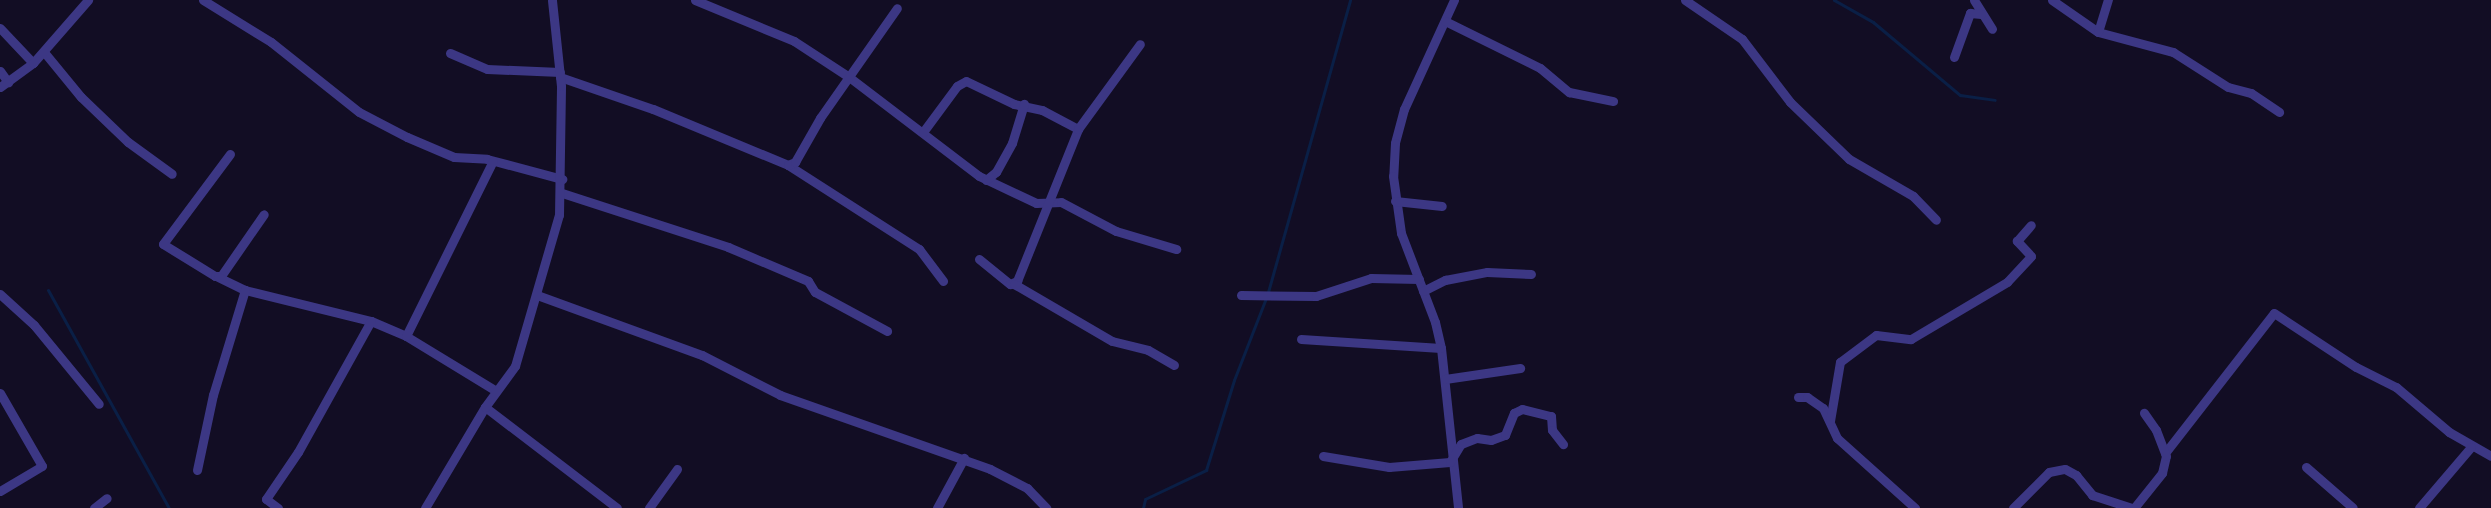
<!DOCTYPE html>
<html>
<head>
<meta charset="utf-8">
<style>
	body { margin:0 }
	#map { position:relative; width:2491px; height:508px; overflow:hidden; background:#120d24; font-family:"PT Sans",sans-serif }
	div>[style] { position:absolute }
	[style*='--x'] { left:calc(var(--x)*1px); top:calc(var(--y)*1px); width:calc(var(--w)*1px); rotate:calc(var(--a)*1deg) }
	.stream>* { height:3px; margin:-1.5px; padding:0 1.5px; transform-origin:1.5px; border-radius:1.5px; background:#0a1f46 }
	.minor>* { height:9px; margin:-4.5px; padding:0 4.5px; transform-origin:4.5px; border-radius:4.5px; background:#3c3784 }
	span { translate:-50% -50%; white-space:nowrap; text-align:center; line-height:1.15; -webkit-text-stroke:4.5px #120d24; paint-order:stroke }
</style>
</head>
<body>
<div id="map">
	<div class="stream">
		<i style="--x:1834;--y:0;--w:45;--a:29.4"></i>
		<i style="--x:1873;--y:22;--w:114;--a:40"></i>
		<i style="--x:1960;--y:95;--w:35;--a:8"></i>
		<i style="--x:48;--y:290;--w:249;--a:61"></i>
		<i style="--x:1268;--y:292;--w:303;--a:-74.3"></i>
		<i style="--x:1143;--y:508;--w:9;--a:-77"></i>
		<i style="--x:1145;--y:499;--w:68;--a:-25.4"></i>
		<i style="--x:1206;--y:470;--w:94;--a:-72.7"></i>
		<i style="--x:1234;--y:380;--w:88;--a:-68.7"></i>
	</div>
	<div class="minor">
		<i style="--x:203;--y:0;--w:80;--a:31.7"></i>
		<i style="--x:271;--y:42;--w:112;--a:38.5"></i>
		<i style="--x:359;--y:112;--w:54;--a:27.5"></i>
		<i style="--x:407;--y:137;--w:51;--a:23.1"></i>
		<i style="--x:454;--y:157;--w:33;--a:3"></i>
		<i style="--x:487;--y:159;--w:78;--a:14.9"></i>
		<i style="--x:695;--y:0;--w:107;--a:22.5"></i>
		<i style="--x:794;--y:41;--w:66;--a:33.2"></i>
		<i style="--x:849;--y:77;--w:163;--a:37.3"></i>
		<i style="--x:979;--y:176;--w:63;--a:25.3"></i>
		<i style="--x:1036;--y:203;--w:25;--a:-2"></i>
		<i style="--x:1061;--y:202;--w:62;--a:27.8"></i>
		<i style="--x:1116;--y:231;--w:63;--a:16.7"></i>
		<i style="--x:1454;--y:0;--w:120;--a:114.6"></i>
		<i style="--x:1404;--y:109;--w:35;--a:105"></i>
		<i style="--x:1395;--y:143;--w:33;--a:93"></i>
		<i style="--x:1393;--y:176;--w:58;--a:82"></i>
		<i style="--x:1401;--y:233;--w:95;--a:69.1"></i>
		<i style="--x:1435;--y:322;--w:27;--a:77"></i>
		<i style="--x:1441;--y:348;--w:161;--a:83.9"></i>
		<i style="--x:1685;--y:0;--w:69;--a:34.4"></i>
		<i style="--x:1742;--y:39;--w:79;--a:52.7"></i>
		<i style="--x:1790;--y:102;--w:82;--a:44"></i>
		<i style="--x:1849;--y:159;--w:74;--a:30"></i>
		<i style="--x:1913;--y:196;--w:33;--a:46"></i>
		<i style="--x:1974;--y:0;--w:34;--a:58"></i>
		<i style="--x:2052;--y:0;--w:56;--a:34.8"></i>
		<i style="--x:2098;--y:32;--w:78;--a:14.9"></i>
		<i style="--x:2173;--y:52;--w:65;--a:32.5"></i>
		<i style="--x:2228;--y:87;--w:24;--a:15"></i>
		<i style="--x:2251;--y:93;--w:34;--a:34"></i>
		<i style="--x:1445;--y:21;--w:106;--a:26.3"></i>
		<i style="--x:1540;--y:68;--w:38;--a:40"></i>
		<i style="--x:1569;--y:92;--w:45;--a:11.6"></i>
		<i style="--x:0;--y:28;--w:48;--a:46.7"></i>
		<i style="--x:2098;--y:32;--w:34;--a:-73"></i>
		<i style="--x:44;--y:52;--w:58;--a:50.6"></i>
		<i style="--x:81;--y:97;--w:65;--a:43.8"></i>
		<i style="--x:128;--y:142;--w:54;--a:36"></i>
		<i style="--x:450;--y:53;--w:40;--a:23.4"></i>
		<i style="--x:487;--y:69;--w:73;--a:2.4"></i>
		<i style="--x:1954;--y:57;--w:47;--a:-70"></i>
		<i style="--x:1970;--y:13;--w:11;--a:5"></i>
		<i style="--x:0;--y:71;--w:14;--a:54"></i>
		<i style="--x:560;--y:77;--w:98;--a:19"></i>
		<i style="--x:653;--y:109;--w:146;--a:22.5"></i>
		<i style="--x:788;--y:165;--w:156;--a:32.7"></i>
		<i style="--x:919;--y:249;--w:40;--a:53"></i>
		<i style="--x:0;--y:87;--w:41;--a:-36"></i>
		<i style="--x:33;--y:63;--w:84;--a:-48.9"></i>
		<i style="--x:923;--y:132;--w:57;--a:-53.5"></i>
		<i style="--x:957;--y:86;--w:10;--a:-29"></i>
		<i style="--x:966;--y:81;--w:53;--a:25.6"></i>
		<i style="--x:1014;--y:104;--w:29;--a:12"></i>
		<i style="--x:1042;--y:110;--w:41;--a:27.8"></i>
		<i style="--x:230;--y:154;--w:112;--a:126.7"></i>
		<i style="--x:163;--y:244;--w:61;--a:31.6"></i>
		<i style="--x:215;--y:276;--w:6;--a:0"></i>
		<i style="--x:221;--y:276;--w:75;--a:-55.3"></i>
		<i style="--x:788;--y:165;--w:8;--a:-23"></i>
		<i style="--x:795;--y:162;--w:51;--a:-60.4"></i>
		<i style="--x:820;--y:118;--w:134;--a:-55"></i>
		<i style="--x:986;--y:180;--w:13;--a:-39"></i>
		<i style="--x:996;--y:172;--w:33;--a:-61"></i>
		<i style="--x:1012;--y:143;--w:41;--a:-72.9"></i>
		<i style="--x:562;--y:193;--w:175;--a:18"></i>
		<i style="--x:728;--y:247;--w:87;--a:23"></i>
		<i style="--x:808;--y:281;--w:13;--a:58"></i>
		<i style="--x:815;--y:292;--w:82;--a:28.4"></i>
		<i style="--x:1395;--y:201;--w:47;--a:6.1"></i>
		<i style="--x:979;--y:259;--w:40;--a:39"></i>
		<i style="--x:1010;--y:284;--w:8;--a:-23"></i>
		<i style="--x:1017;--y:281;--w:164;--a:-68.1"></i>
		<i style="--x:1078;--y:129;--w:105;--a:-53.9"></i>
		<i style="--x:218;--y:277;--w:30;--a:26"></i>
		<i style="--x:245;--y:290;--w:130;--a:13.8"></i>
		<i style="--x:371;--y:321;--w:38;--a:23"></i>
		<i style="--x:406;--y:336;--w:105;--a:31.4"></i>
		<i style="--x:1014;--y:284;--w:113;--a:30.2"></i>
		<i style="--x:1112;--y:341;--w:37;--a:14"></i>
		<i style="--x:1148;--y:350;--w:30;--a:30"></i>
		<i style="--x:1423;--y:291;--w:25;--a:-27"></i>
		<i style="--x:1445;--y:280;--w:43;--a:-10.8"></i>
		<i style="--x:1487;--y:272;--w:44;--a:2.6"></i>
		<i style="--x:0;--y:294;--w:46;--a:42.4"></i>
		<i style="--x:34;--y:325;--w:102;--a:50.6"></i>
		<i style="--x:537;--y:295;--w:176;--a:20"></i>
		<i style="--x:702;--y:355;--w:88;--a:27.1"></i>
		<i style="--x:780;--y:395;--w:223;--a:19.4"></i>
		<i style="--x:990;--y:469;--w:42;--a:27.2"></i>
		<i style="--x:1027;--y:488;--w:28;--a:46"></i>
		<i style="--x:1241;--y:295;--w:75;--a:0.8"></i>
		<i style="--x:1316;--y:296;--w:58;--a:-18.1"></i>
		<i style="--x:1371;--y:278;--w:48;--a:1.2"></i>
		<i style="--x:406;--y:336;--w:195;--a:-63.6"></i>
		<i style="--x:1301;--y:339;--w:140;--a:3.7"></i>
		<i style="--x:1445;--y:379;--w:76;--a:-8.3"></i>
		<i style="--x:0;--y:393;--w:84;--a:60.1"></i>
		<i style="--x:42;--y:466;--w:49;--a:149.2"></i>
		<i style="--x:1798;--y:397;--w:9;--a:0"></i>
		<i style="--x:1807;--y:397;--w:19;--a:35"></i>
		<i style="--x:1823;--y:408;--w:33;--a:65"></i>
		<i style="--x:1837;--y:438;--w:105;--a:41.9"></i>
		<i style="--x:485;--y:407;--w:166;--a:37.4"></i>
		<i style="--x:1830;--y:421;--w:60;--a:-80.4"></i>
		<i style="--x:1840;--y:362;--w:45;--a:-36.9"></i>
		<i style="--x:1876;--y:335;--w:35;--a:7"></i>
		<i style="--x:1911;--y:339;--w:112;--a:-30.7"></i>
		<i style="--x:2007;--y:282;--w:35;--a:-47"></i>
		<i style="--x:2031;--y:256;--w:21;--a:-133"></i>
		<i style="--x:2017;--y:241;--w:21;--a:-49"></i>
		<i style="--x:2165;--y:453;--w:177;--a:-52.1"></i>
		<i style="--x:2274;--y:313;--w:98;--a:33.4"></i>
		<i style="--x:2356;--y:367;--w:45;--a:26.6"></i>
		<i style="--x:2396;--y:387;--w:70;--a:40.3"></i>
		<i style="--x:2449;--y:432;--w:48;--a:29.7"></i>
		<i style="--x:1323;--y:456;--w:67;--a:9.5"></i>
		<i style="--x:1389;--y:467;--w:61;--a:-4.7"></i>
		<i style="--x:1450;--y:462;--w:21;--a:-59"></i>
		<i style="--x:1461;--y:444;--w:17;--a:-21"></i>
		<i style="--x:1477;--y:438;--w:14;--a:8"></i>
		<i style="--x:1491;--y:440;--w:15;--a:-20"></i>
		<i style="--x:1505;--y:435;--w:24;--a:-68"></i>
		<i style="--x:1514;--y:413;--w:9;--a:-27"></i>
		<i style="--x:1522;--y:409;--w:30;--a:14"></i>
		<i style="--x:1551;--y:416;--w:14;--a:86"></i>
		<i style="--x:1552;--y:430;--w:18;--a:52"></i>
		<i style="--x:2306;--y:467;--w:62;--a:41.1"></i>
		<i style="--x:197;--y:470;--w:77;--a:-78"></i>
		<i style="--x:213;--y:395;--w:110;--a:-73.1"></i>
		<i style="--x:94;--y:508;--w:16;--a:-38"></i>
		<i style="--x:278;--y:508;--w:15;--a:-143"></i>
		<i style="--x:266;--y:499;--w:57;--a:-55.8"></i>
		<i style="--x:298;--y:452;--w:150;--a:-60.9"></i>
		<i style="--x:425;--y:508;--w:117;--a:-59.3"></i>
		<i style="--x:485;--y:407;--w:51;--a:-53.8"></i>
		<i style="--x:515;--y:366;--w:157;--a:-73.8"></i>
		<i style="--x:559;--y:215;--w:129;--a:-89.1"></i>
		<i style="--x:561;--y:86;--w:86;--a:-96"></i>
		<i style="--x:649;--y:508;--w:48;--a:-54.3"></i>
		<i style="--x:937;--y:508;--w:57;--a:-61.6"></i>
		<i style="--x:2013;--y:508;--w:51;--a:-45"></i>
		<i style="--x:2049;--y:472;--w:16;--a:-11"></i>
		<i style="--x:2065;--y:469;--w:13;--a:29"></i>
		<i style="--x:2076;--y:475;--w:26;--a:51"></i>
		<i style="--x:2092;--y:495;--w:42;--a:18"></i>
		<i style="--x:2134;--y:508;--w:45;--a:-51.3"></i>
		<i style="--x:2162;--y:473;--w:17;--a:-77"></i>
		<i style="--x:2166;--y:456;--w:28;--a:-111"></i>
		<i style="--x:2156;--y:430;--w:21;--a:-125"></i>
		<i style="--x:2419;--y:508;--w:80;--a:-49.6"></i>
	</div>
</div>
</body>
</html>
